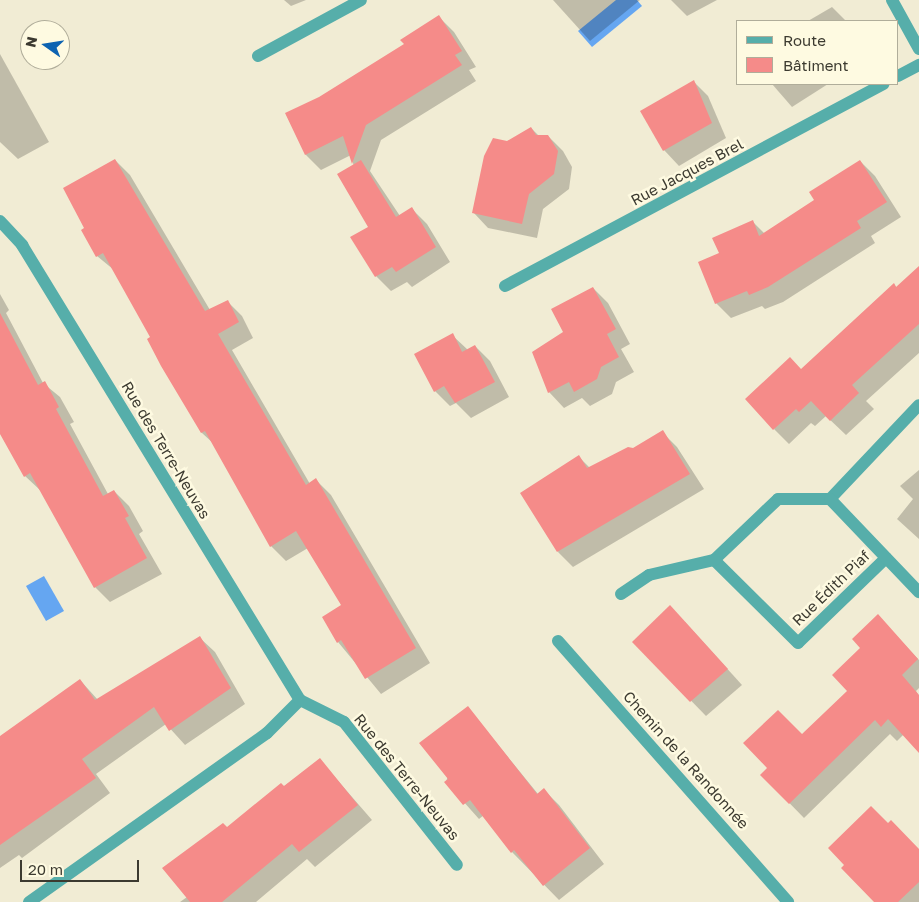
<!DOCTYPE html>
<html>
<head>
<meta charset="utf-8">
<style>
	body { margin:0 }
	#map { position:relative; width:919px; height:902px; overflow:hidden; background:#f1ecd4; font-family:"Golos Text",sans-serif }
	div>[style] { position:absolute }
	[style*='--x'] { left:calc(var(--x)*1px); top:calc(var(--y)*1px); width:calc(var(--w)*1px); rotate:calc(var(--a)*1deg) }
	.water>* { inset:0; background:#65a6f1 }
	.shadow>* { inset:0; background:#0003 }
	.building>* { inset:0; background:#f58b89 }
	.street>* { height:12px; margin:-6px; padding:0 6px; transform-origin:6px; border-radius:6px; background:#56aeaa }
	span { translate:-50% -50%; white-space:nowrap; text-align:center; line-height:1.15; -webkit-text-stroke:5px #fefae1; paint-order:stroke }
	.street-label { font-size:15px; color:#3c3a30 }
	.legend { position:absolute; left:736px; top:20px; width:162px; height:65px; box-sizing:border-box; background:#fefae1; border:1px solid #b0ad9a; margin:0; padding:6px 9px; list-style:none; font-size:15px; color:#3c3a30 }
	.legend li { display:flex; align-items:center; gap:10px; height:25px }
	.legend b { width:25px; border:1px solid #b0ad9a }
	.north { position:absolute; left:20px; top:20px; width:50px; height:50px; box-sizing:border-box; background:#fefae1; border:1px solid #b0ad9a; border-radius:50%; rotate:283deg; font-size:14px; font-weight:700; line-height:20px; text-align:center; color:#3c3a30 }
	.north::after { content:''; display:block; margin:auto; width:18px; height:22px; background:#0d63b1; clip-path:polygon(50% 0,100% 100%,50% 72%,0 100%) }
	.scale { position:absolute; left:20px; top:860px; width:119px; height:22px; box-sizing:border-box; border:2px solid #3c3a30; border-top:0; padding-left:6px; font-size:15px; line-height:18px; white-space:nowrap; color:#3c3a30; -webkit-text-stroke:4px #fefae1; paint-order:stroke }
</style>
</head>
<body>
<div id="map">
	<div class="water">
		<i style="clip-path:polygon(616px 0,637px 0,642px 6px,592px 47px,578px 31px)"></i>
		<i style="clip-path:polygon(44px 576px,64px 611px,46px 621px,26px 586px)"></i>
	</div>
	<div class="shadow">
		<i style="clip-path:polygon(284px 0,306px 0,291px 6px)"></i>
		<i style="clip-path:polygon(553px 0,640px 0,590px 41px)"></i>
		<i style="clip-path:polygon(671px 0,717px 0,687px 16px)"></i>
		<i style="clip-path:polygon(832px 7px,846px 21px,808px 21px)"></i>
		<i style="clip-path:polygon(439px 17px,454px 32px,476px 67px,469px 70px,476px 81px,381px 140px,370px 171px,400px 216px,412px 209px,427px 224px,450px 262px,412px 287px,407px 282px,391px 291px,376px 276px,369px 227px,351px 155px,321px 170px,306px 155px,286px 114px,320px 98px,406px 45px)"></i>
		<i style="clip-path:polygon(0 54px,49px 142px,18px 159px,0 142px)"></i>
		<i style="clip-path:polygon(693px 81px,708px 96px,726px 138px,679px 166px,664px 150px)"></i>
		<i style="clip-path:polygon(772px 84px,828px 84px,792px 107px)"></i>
		<i style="clip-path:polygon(531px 128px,539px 136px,548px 136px,563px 151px,572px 167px,569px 189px,543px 209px,537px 238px,488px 228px,473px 212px,507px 143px)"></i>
		<i style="clip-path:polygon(115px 160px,130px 175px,210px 310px,227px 301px,242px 316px,253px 338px,232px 350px,310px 484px,316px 480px,331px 495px,430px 663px,381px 694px,338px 642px,343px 605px,308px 548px,286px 561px,271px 546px,214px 444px,202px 433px,148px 340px,152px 338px,114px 270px,97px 256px,86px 229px)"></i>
		<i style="clip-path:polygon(860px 161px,875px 176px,901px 217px,871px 236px,875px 243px,783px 302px,765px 309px,762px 306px,731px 318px,716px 303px,720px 254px,753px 222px,765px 234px,816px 200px)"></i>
		<i style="clip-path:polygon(894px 284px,897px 288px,919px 289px,919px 353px,866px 401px,874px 409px,846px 435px,826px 416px,815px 426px,811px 423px,789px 444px,774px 429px,801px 370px)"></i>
		<i style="clip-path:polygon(593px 288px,608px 303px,630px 344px,621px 349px,634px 372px,616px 382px,612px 394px,590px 406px,582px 398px,564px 408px,549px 392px,533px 353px,565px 333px)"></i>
		<i style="clip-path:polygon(0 294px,9px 310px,6px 313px,43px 383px,60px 397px,74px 422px,70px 424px,108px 494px,114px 491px,129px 506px,143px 531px,139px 534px,162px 574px,110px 602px,95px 587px,41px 491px,25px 476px,0 433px)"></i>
		<i style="clip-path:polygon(452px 335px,468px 350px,475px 346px,490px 361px,509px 397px,471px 418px,456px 403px,450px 406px,435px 391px)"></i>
		<i style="clip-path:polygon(662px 432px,677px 447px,704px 489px,573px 567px,558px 552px,579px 457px,590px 468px,634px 449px)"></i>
		<i style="clip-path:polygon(919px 470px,919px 539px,897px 519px,913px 499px,900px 486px)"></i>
		<i style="clip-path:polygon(878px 616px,919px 660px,919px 688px,916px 691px,919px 696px,919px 752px,904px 734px,897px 741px,890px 734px,804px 818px,762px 775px,849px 691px,862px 648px)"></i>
		<i style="clip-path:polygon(685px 622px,742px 685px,706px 716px,634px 642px)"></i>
		<i style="clip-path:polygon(200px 638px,215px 652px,245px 704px,185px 745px,166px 724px,96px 774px,110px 793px,22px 858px,19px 855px,0 868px,0 738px,80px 680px,98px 700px)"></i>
		<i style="clip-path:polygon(468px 708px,538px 794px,544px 790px,559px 805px,604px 864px,559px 900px,512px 852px,484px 815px,479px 819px,446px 782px)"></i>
		<i style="clip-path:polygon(320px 760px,372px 820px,315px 867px,307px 859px,256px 902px,180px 902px,187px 897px,227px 828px)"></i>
		<i style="clip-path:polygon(919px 852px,919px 902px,875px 902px)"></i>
	</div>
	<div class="building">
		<i style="clip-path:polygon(439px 15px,462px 51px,455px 55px,462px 65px,366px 125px,352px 164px,343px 136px,305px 155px,285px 113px,319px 97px,404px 44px,400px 40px)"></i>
		<i style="clip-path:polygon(694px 80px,712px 123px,663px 151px,640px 111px)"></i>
		<i style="clip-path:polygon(531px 127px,536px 135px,548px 135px,558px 151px,554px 174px,529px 194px,522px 224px,472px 213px,484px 156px,493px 138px,507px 141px)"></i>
		<i style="clip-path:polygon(115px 159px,205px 311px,228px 300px,239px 322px,218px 334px,306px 485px,316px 478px,416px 648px,365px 679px,341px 640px,337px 643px,322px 617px,341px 605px,296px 531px,270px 547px,205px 431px,201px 433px,161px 366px,147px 339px,150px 337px,103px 253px,96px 257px,81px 230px,84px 228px,63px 188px)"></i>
		<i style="clip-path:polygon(361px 160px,396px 217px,412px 207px,436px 247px,396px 272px,392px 267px,375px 277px,350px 237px,368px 227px,337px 174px)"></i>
		<i style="clip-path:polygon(860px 160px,887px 202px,857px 221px,861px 228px,768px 287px,749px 295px,747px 291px,715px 304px,698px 262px,719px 253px,712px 238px,753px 220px,759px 236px,814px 200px,809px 192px)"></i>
		<i style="clip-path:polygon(919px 266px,919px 324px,852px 385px,859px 393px,830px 421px,811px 401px,799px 412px,796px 409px,773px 430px,745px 399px,790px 357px,801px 369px,894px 283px,896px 287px)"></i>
		<i style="clip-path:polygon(593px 287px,616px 329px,607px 334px,619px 357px,601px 367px,597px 379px,574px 392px,569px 382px,548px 393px,532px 352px,563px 332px,551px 309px)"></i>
		<i style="clip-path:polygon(0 313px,38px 385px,45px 381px,59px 407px,56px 409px,103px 496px,114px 490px,129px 516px,125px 518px,147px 558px,94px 588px,30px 473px,24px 477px,0 434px)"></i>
		<i style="clip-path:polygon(453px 333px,462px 352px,475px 345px,495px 382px,455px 403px,444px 386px,434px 392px,414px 354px)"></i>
		<i style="clip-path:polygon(663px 430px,690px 474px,557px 552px,520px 493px,579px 455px,587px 468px,628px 447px,633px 448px)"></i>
		<i style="clip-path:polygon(670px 605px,728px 669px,690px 702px,632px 642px)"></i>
		<i style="clip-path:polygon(878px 614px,918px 659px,902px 675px,919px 695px,919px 753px,888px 719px,881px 727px,875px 720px,789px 804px,760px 775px,767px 768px,743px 743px,778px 710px,802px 734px,847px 691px,832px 675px,860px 648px,852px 639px)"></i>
		<i style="clip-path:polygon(200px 636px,231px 688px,169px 731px,154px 707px,82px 759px,96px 778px,0 845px,0 736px,80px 679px,95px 700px)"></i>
		<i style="clip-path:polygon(468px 706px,537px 794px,544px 788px,590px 848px,543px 886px,514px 850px,511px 853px,470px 800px,463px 805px,444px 782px,448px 779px,419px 743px)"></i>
		<i style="clip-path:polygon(320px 758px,358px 805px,299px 852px,292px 844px,222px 902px,190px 902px,162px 868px,223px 823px,227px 827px,281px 783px,284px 786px)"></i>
		<i style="clip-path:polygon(871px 806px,888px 823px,891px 820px,919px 849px,919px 882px,898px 902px,874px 902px,841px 868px,844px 865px,828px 848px)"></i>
	</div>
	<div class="street">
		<i style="--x:892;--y:0;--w:56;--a:61.1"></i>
		<i style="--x:258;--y:56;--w:117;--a:-28.5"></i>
		<i style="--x:898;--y:76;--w:24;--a:-28"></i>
		<i style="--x:0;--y:221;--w:33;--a:47"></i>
		<i style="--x:22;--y:245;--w:533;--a:58.58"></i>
		<i style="--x:300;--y:700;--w:47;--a:135"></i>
		<i style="--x:267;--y:733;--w:292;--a:144.6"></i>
		<i style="--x:505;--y:286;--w:429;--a:-28.1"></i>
		<i style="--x:830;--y:499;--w:129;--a:-46.6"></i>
		<i style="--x:886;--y:558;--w:122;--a:136"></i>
		<i style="--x:798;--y:643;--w:118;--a:-135.3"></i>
		<i style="--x:714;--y:560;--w:88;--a:-43.6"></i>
		<i style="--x:778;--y:499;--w:52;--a:0"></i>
		<i style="--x:830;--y:499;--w:129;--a:46.3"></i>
		<i style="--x:621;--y:594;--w:34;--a:-34"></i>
		<i style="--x:649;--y:575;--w:67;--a:-13"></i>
		<i style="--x:558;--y:641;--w:348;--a:48.6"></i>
		<i style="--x:300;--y:700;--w:49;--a:26.6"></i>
		<i style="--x:344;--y:722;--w:182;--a:51.7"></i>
	</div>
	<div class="street-label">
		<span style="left:687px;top:172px;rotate:-28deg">Rue Jacques Brel</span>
		<span style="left:166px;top:450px;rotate:59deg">Rue des Terre-Neuvas</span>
		<span style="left:831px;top:588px;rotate:-44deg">Rue Édith Piaf</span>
		<span style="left:686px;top:760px;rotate:48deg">Chemin de la Randonnée</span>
		<span style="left:407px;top:777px;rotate:51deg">Rue des Terre-Neuvas</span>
	</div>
	<ul class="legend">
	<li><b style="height:6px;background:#56aeaa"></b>Route</li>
	<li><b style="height:14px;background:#f58b89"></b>Bâtiment</li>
	</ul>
	<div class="north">N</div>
	<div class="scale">20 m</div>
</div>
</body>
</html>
